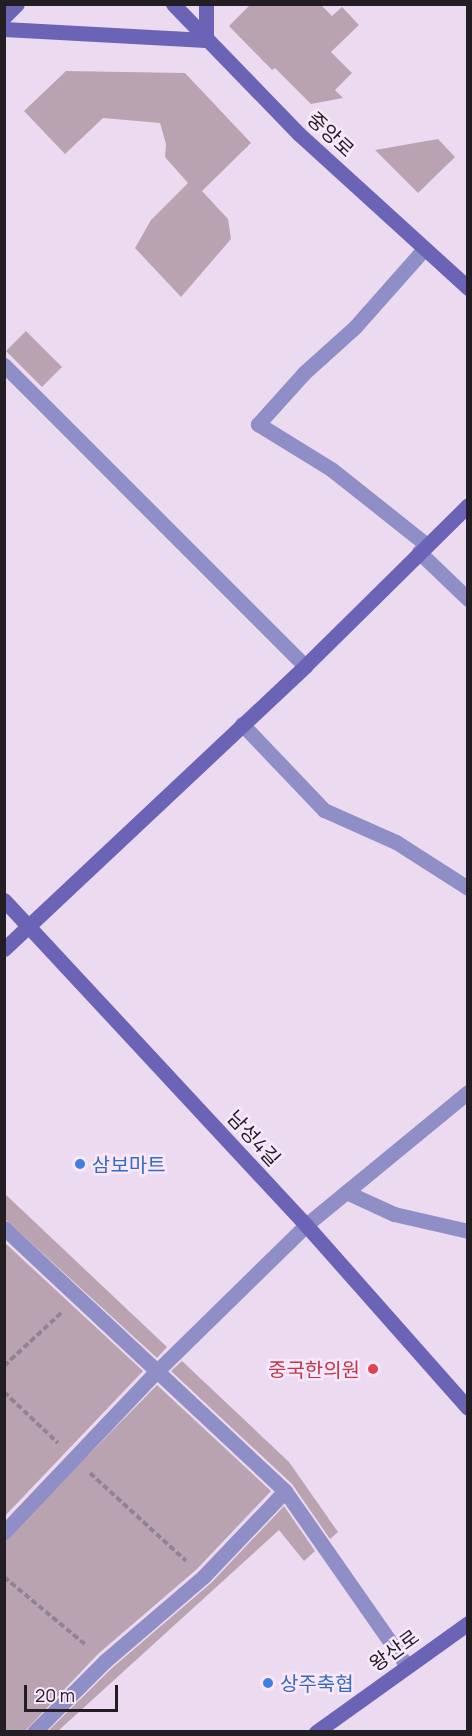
<!DOCTYPE html>
<html>
<head>
<meta charset="utf-8">
<style>
	body { margin:0 }
	#map { position:relative; width:472px; height:1736px; overflow:hidden; background:#ecdbf0; font-family:Manrope,"Noto Sans KR",sans-serif }
	div>[style] { position:absolute }
	[style*='--x'] { left:calc(var(--x)*1px); top:calc(var(--y)*1px); width:calc(var(--w)*1px); rotate:calc(var(--a)*1deg) }
	.building>* { inset:0; background:#baa3b0 }
	.path>* { height:4px; margin-top:-2px; transform-origin:0; background:repeating-linear-gradient(90deg,#908493 0 6px,transparent 0 9px) }
	.lane>* { height:15px; margin:-7.5px; padding:0 7.5px; transform-origin:7.5px; border-radius:7.5px; background:#908ec6 }
	.street>* { height:15px; margin:-7.5px; padding:0 7.5px; transform-origin:7.5px; border-radius:7.5px; background:#908ec6 }
	.secondary>* { height:15px; margin:-7.5px; padding:0 7.5px; transform-origin:7.5px; border-radius:7.5px; background:#6b64b6 }
	.dots>* { width:16px; height:16px; translate:-50% -50%; box-sizing:border-box; border:3px solid #f9e8fd; border-radius:50% }
	span { translate:-50% -50%; white-space:nowrap; text-align:center; line-height:1.15; -webkit-text-stroke:5px #f9e8fd; paint-order:stroke }
	.street-label { font-size:20px; color:#231d24 }
	.shop-label { font-size:20px; color:#366cbe }
	.left { translate:0 -50%; text-align:left }
	.health-label { font-size:20px; color:#be3a42 }
	.right { translate:-100% -50%; text-align:right }
	.frame { position:absolute; inset:0; border:6px solid #231d24; pointer-events:none }
	.scale { position:absolute; left:24px; top:1685px; width:94px; height:27px; box-sizing:border-box; border:3px solid #231d24; border-top:0; padding-left:8px; font-size:18px; line-height:21px; white-space:nowrap; color:#231d24; -webkit-text-stroke:4px #f9e8fd; paint-order:stroke }
</style>
</head>
<body>
<div id="map">
	<div class="building">
		<i style="clip-path:polygon(251px 4px,320px 4px,332px 16px,342px 7px,359px 25px,331px 52px,352px 73px,335px 90px,343px 98px,311px 104px,275px 68px,272px 70px,229px 26px)"></i>
		<i style="clip-path:polygon(66px 71px,185px 73px,251px 143px,202px 191px,228px 219px,231px 239px,181px 297px,135px 248px,151px 220px,188px 183px,165px 157px,166px 144px,160px 123px,103px 118px,65px 154px,24px 111px)"></i>
		<i style="clip-path:polygon(438px 139px,455px 157px,418px 193px,375px 150px)"></i>
		<i style="clip-path:polygon(26px 331px,62px 367px,42px 387px,6px 351px)"></i>
		<i style="clip-path:polygon(4px 1193px,167px 1347px,157px 1358px,4px 1218px)"></i>
		<i style="clip-path:polygon(4px 1242px,143px 1371px,4px 1517px)"></i>
		<i style="clip-path:polygon(182px 1361px,289px 1462px,338px 1532px,330px 1539px,292px 1484px,171px 1371px)"></i>
		<i style="clip-path:polygon(157px 1385px,271px 1491px,197px 1569px,98px 1654px,25px 1731px,4px 1731px,4px 1541px)"></i>
		<i style="clip-path:polygon(284px 1506px,315px 1551px,304px 1561px,279px 1530px,58px 1731px,48px 1731px,112px 1668px,211px 1583px)"></i>
	</div>
	<div class="path">
		<i style="--x:4;--y:1366;--w:78;--a:-42.9"></i>
		<i style="--x:4;--y:1392;--w:74;--a:43.4"></i>
		<i style="--x:90;--y:1473;--w:130;--a:42.5"></i>
		<i style="--x:4;--y:1577;--w:108;--a:39.7"></i>
	</div>
	<div class="lane">
		<i style="--x:242;--y:724;--w:119;--a:46.4"></i>
		<i style="--x:324;--y:810;--w:79;--a:24"></i>
		<i style="--x:396;--y:842;--w:85;--a:32.6"></i>
		<i style="--x:346;--y:1192;--w:53;--a:24.6"></i>
		<i style="--x:394;--y:1214;--w:76;--a:12.9"></i>
		<i style="--x:4;--y:1228;--w:385;--a:43.1"></i>
		<i style="--x:285;--y:1491;--w:213;--a:55.1"></i>
		<i style="--x:4;--y:1532;--w:221;--a:-46.5"></i>
		<i style="--x:156;--y:1372;--w:210;--a:-44.4"></i>
		<i style="--x:306;--y:1225;--w:210;--a:-39.4"></i>
		<i style="--x:34;--y:1732;--w:100;--a:-45"></i>
		<i style="--x:105;--y:1661;--w:130;--a:-40.6"></i>
		<i style="--x:204;--y:1576;--w:117;--a:-46.4"></i>
	</div>
	<div class="street">
		<i style="--x:424;--y:249;--w:104;--a:131.5"></i>
		<i style="--x:355;--y:327;--w:69;--a:138"></i>
		<i style="--x:304;--y:373;--w:69;--a:132"></i>
		<i style="--x:258;--y:424;--w:86;--a:31.7"></i>
		<i style="--x:331;--y:469;--w:122;--a:38.4"></i>
		<i style="--x:4;--y:365;--w:426;--a:45"></i>
		<i style="--x:419;--y:552;--w:68;--a:43.8"></i>
	</div>
	<div class="secondary">
		<i style="--x:173;--y:4;--w:181;--a:45.9"></i>
		<i style="--x:299;--y:134;--w:229;--a:42.3"></i>
		<i style="--x:4;--y:17;--w:18;--a:-45"></i>
		<i style="--x:4;--y:29;--w:202;--a:3.1"></i>
		<i style="--x:206;--y:40;--w:36;--a:-90"></i>
		<i style="--x:4;--y:900;--w:444;--a:47.1"></i>
		<i style="--x:306;--y:1225;--w:244;--a:48.5"></i>
		<i style="--x:4;--y:949;--w:413;--a:-43.2"></i>
		<i style="--x:305;--y:666;--w:229;--a:-44.6"></i>
		<i style="--x:316;--y:1732;--w:187;--a:-35.6"></i>
	</div>
	<div class="dots">
		<i style="left:80px;top:1164px;background:#3f7fe0"></i>
		<i style="left:373px;top:1369px;background:#e0444e"></i>
		<i style="left:268px;top:1683px;background:#3f7fe0"></i>
	</div>
	<div class="street-label">
		<span style="left:331px;top:134px;rotate:43deg">중앙로</span>
		<span style="left:254px;top:1138px;rotate:47deg">남성4길</span>
		<span style="left:394px;top:1650px;rotate:-36deg">왕산로</span>
	</div>
	<div class="shop-label">
		<span class="left" style="left:92px;top:1164px">삼보마트</span>
		<span class="left" style="left:280px;top:1683px">상주축협</span>
	</div>
	<div class="health-label">
		<span class="right" style="left:360px;top:1369px">중국한의원</span>
	</div>
	<div class="frame"></div>
	<div class="scale">20 m</div>
</div>
</body>
</html>
